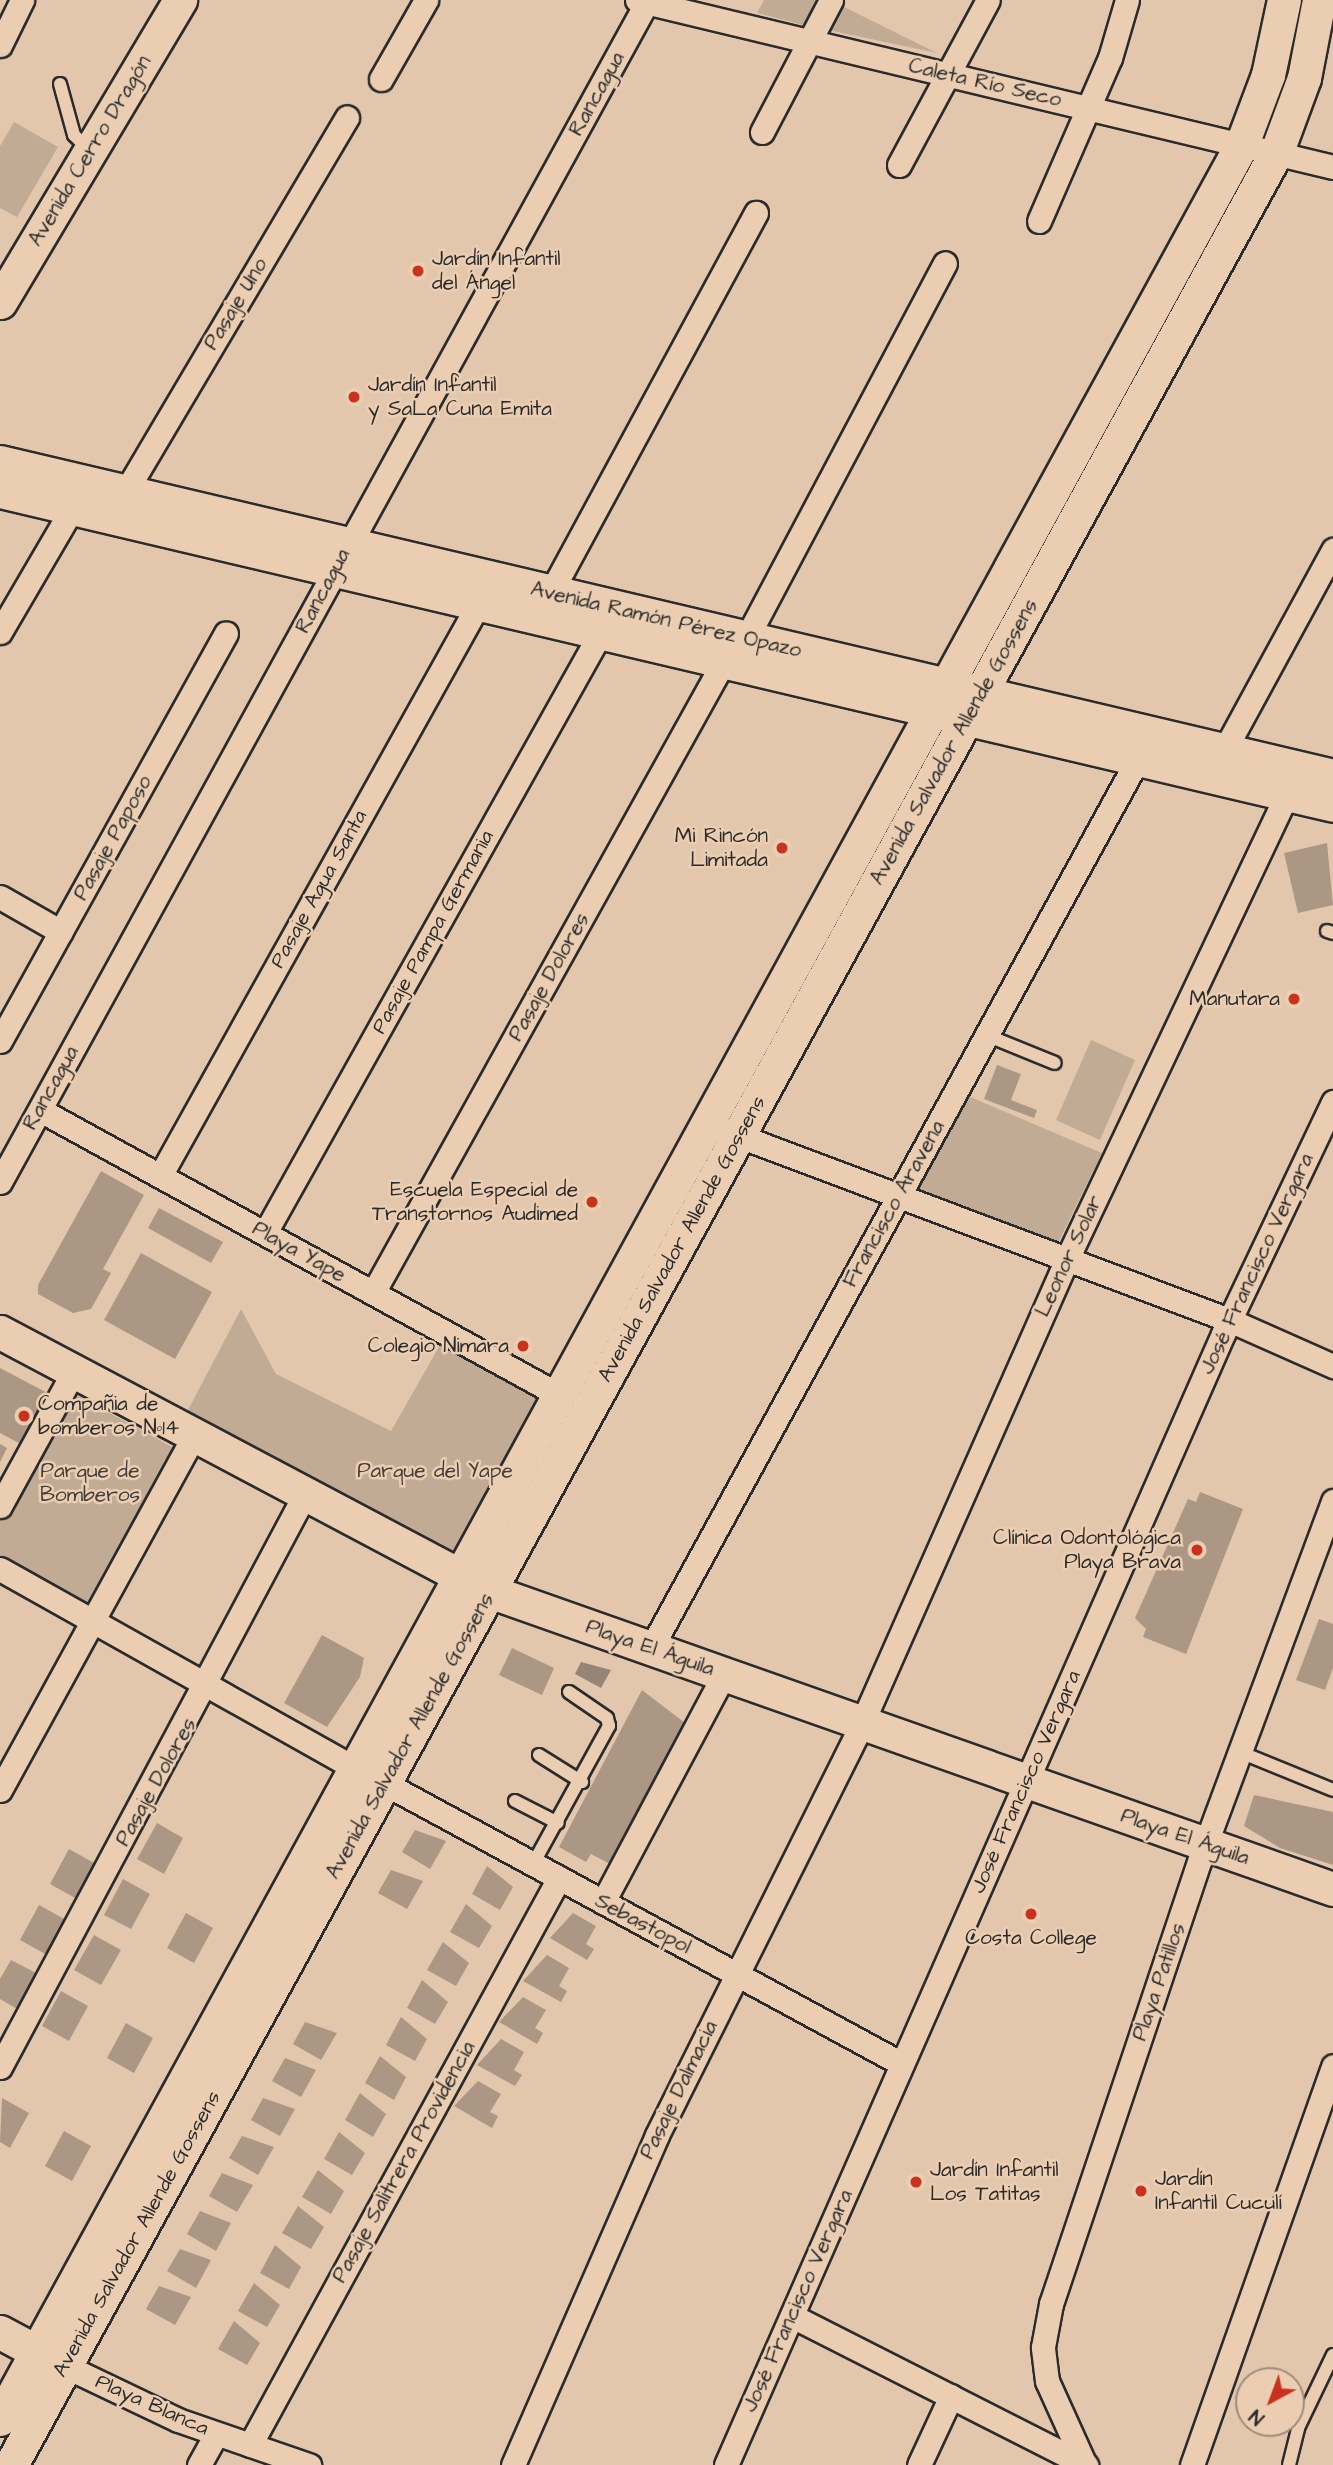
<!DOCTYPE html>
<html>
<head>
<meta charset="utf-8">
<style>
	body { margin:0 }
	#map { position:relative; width:1333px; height:2465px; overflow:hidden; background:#e3c7ad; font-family:"Architects Daughter",sans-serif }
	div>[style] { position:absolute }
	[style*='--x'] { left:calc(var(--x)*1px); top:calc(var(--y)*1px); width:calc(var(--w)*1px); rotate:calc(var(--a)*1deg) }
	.green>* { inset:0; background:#c1ab95 }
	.water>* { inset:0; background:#958577 }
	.building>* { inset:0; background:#ab9784 }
	.roads { filter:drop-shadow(2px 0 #2b2b2b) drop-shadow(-2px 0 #2b2b2b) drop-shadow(0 2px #2b2b2b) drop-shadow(0 -2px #2b2b2b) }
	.lane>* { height:12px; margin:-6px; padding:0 6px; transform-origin:6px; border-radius:6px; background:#ebceb2 }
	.street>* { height:23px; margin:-11.5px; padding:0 11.5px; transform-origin:11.5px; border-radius:11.5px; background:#ebceb2 }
	.secondary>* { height:33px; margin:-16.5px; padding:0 16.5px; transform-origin:16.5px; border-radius:16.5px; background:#ebceb2 }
	.dots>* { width:19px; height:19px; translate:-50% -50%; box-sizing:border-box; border:4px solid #ebceb2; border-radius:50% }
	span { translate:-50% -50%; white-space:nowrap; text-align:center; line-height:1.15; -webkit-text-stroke:5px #ebceb2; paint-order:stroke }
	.street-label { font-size:21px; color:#2b2b2b }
	.poi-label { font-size:21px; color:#2b2b2b }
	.left { translate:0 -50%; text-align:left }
	.right { translate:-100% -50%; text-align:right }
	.park-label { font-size:21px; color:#423e3b }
	.north { position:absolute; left:1235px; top:2367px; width:70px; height:70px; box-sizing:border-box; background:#ebceb2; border:2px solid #9e8d7c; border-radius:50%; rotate:221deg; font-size:19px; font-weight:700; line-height:28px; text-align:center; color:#2b2b2b }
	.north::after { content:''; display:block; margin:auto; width:24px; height:32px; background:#c8321e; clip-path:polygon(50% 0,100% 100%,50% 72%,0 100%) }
</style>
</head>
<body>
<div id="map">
	<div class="green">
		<i style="clip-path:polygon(764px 0,821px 0,807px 26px,757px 13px)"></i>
		<i style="clip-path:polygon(840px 5px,937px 53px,828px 30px)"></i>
		<i style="clip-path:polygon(14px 122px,58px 147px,17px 217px,0 208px,0 146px)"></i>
		<i style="clip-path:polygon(1091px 1040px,1135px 1060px,1100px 1140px,1056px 1120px)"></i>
		<i style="clip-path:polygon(968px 1096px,1102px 1153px,1057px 1245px,912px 1190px)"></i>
		<i style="clip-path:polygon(241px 1309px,276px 1374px,391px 1431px,440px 1345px,546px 1397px,458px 1553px,187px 1412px)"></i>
		<i style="clip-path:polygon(78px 1396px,174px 1448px,92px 1603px,79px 1607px,0 1563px,0 1519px,68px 1397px)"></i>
	</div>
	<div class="water">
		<i style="clip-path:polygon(581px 1662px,611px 1670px,601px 1688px,575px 1674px)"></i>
	</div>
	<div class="building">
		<i style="clip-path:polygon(1327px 843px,1333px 905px,1298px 913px,1284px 853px)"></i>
		<i style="clip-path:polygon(997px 1065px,1021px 1074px,1011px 1100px,1037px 1110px,1034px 1118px,984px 1099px)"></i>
		<i style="clip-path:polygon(101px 1171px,144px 1195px,103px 1269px,111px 1273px,91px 1309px,73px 1313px,38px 1294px,38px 1285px)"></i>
		<i style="clip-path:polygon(159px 1208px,223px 1242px,211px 1263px,148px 1228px)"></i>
		<i style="clip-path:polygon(141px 1253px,212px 1292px,175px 1359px,104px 1320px)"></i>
		<i style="clip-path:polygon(0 1368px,57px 1398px,30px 1449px,0 1433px)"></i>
		<i style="clip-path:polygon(0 1444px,7px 1448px,0 1462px)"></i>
		<i style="clip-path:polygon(1200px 1492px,1243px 1509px,1186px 1654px,1143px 1637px,1146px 1629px,1135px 1618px,1188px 1499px,1196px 1502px)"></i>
		<i style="clip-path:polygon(1319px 1619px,1333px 1624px,1333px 1668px,1325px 1690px,1296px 1680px)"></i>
		<i style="clip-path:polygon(322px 1635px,364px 1658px,360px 1677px,327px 1727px,284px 1703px)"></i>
		<i style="clip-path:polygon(512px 1648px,554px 1668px,542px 1695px,499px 1675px)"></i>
		<i style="clip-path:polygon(642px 1690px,685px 1723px,610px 1864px,591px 1854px,586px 1862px,559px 1847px)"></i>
		<i style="clip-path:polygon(1254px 1795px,1333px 1812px,1333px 1865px,1280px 1848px,1244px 1826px)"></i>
		<i style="clip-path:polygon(157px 1823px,183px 1838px,164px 1874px,137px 1859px)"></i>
		<i style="clip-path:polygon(415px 1830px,446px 1841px,430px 1869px,402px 1852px)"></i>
		<i style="clip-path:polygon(69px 1849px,96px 1864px,77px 1899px,50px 1884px)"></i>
		<i style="clip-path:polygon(487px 1866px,513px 1887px,500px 1910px,472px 1894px)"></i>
		<i style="clip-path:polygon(391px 1870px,423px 1881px,407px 1909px,378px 1893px)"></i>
		<i style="clip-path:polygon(123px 1879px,150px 1894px,131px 1929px,104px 1915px)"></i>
		<i style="clip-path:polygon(466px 1904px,492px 1926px,479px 1948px,450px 1932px)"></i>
		<i style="clip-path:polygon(39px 1905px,66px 1920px,47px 1955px,20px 1940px)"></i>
		<i style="clip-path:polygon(186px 1913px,213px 1928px,194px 1963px,167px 1948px)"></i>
		<i style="clip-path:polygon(573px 1913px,596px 1926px,586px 1944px,594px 1949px,587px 1960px,550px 1938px)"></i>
		<i style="clip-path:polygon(94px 1935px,121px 1950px,101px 1985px,74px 1970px)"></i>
		<i style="clip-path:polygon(443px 1942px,469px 1963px,456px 1986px,427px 1970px)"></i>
		<i style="clip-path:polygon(547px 1955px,569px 1968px,559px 1986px,567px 1991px,561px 2002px,523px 1981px)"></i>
		<i style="clip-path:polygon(11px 1960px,38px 1974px,19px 2010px,0 1999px,0 1979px)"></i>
		<i style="clip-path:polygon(422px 1980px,448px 2002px,435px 2024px,407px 2008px)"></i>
		<i style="clip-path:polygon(61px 1991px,88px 2006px,69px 2041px,42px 2026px)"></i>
		<i style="clip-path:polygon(523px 1997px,546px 2010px,535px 2028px,543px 2033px,537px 2044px,499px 2022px)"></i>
		<i style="clip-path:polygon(401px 2017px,427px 2039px,415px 2061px,386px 2045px)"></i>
		<i style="clip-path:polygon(305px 2022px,337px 2033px,321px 2060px,293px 2044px)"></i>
		<i style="clip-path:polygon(126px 2023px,153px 2038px,134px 2073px,107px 2058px)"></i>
		<i style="clip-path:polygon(501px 2039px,524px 2052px,514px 2070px,522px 2075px,515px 2086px,477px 2065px)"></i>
		<i style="clip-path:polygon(380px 2056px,406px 2077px,394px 2100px,365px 2083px)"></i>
		<i style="clip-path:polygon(285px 2058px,316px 2070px,301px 2097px,272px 2081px)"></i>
		<i style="clip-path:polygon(478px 2081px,501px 2094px,490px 2112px,498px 2116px,492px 2128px,454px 2106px)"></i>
		<i style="clip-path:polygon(360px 2093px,386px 2114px,373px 2137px,345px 2120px)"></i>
		<i style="clip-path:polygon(2px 2098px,29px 2113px,10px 2148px,0 2142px)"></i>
		<i style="clip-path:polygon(263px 2098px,295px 2109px,280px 2136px,251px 2120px)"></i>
		<i style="clip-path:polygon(64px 2131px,91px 2146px,72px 2181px,45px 2166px)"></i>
		<i style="clip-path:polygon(339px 2132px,365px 2153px,352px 2175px,324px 2159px)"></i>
		<i style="clip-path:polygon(242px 2136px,274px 2147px,258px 2175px,229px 2158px)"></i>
		<i style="clip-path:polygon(318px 2170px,344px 2191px,331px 2214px,302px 2197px)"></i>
		<i style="clip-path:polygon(222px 2173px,253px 2185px,237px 2212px,209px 2196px)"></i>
		<i style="clip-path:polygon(298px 2206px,324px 2227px,311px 2249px,282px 2233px)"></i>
		<i style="clip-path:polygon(200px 2211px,231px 2223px,216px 2251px,187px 2234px)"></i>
		<i style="clip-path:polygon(275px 2245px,301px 2267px,289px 2289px,260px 2273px)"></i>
		<i style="clip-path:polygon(180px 2249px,211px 2260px,196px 2288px,167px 2271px)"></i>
		<i style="clip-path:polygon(254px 2283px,280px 2305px,267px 2327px,238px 2311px)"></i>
		<i style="clip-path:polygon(159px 2286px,191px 2297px,175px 2325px,146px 2309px)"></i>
		<i style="clip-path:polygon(234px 2321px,260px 2343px,247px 2365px,218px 2349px)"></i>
	</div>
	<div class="roads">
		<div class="lane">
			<i style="--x:60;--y:84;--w:53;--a:74.6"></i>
			<i style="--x:74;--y:135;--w:23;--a:45"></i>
			<i style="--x:1327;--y:931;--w:6;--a:18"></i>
			<i style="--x:986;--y:1035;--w:74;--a:22.1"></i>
			<i style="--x:1240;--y:1752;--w:100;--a:22.2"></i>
			<i style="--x:539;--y:1755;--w:51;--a:32.1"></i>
			<i style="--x:515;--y:1801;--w:48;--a:27.1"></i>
			<i style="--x:533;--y:1864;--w:158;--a:-61.2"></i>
			<i style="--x:609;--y:1726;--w:8;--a:-104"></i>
			<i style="--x:607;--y:1718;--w:46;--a:-145.6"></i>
			<i style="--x:1289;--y:2465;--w:38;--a:-76"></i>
			<i style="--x:1298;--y:2428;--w:81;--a:-64.4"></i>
		</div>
		<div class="street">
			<i style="--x:637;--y:0;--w:716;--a:13.49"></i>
			<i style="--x:0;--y:45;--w:50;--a:-63.9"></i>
			<i style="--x:381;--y:79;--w:91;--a:-60.3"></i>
			<i style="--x:762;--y:132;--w:149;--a:-62.4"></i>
			<i style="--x:899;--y:165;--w:187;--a:-61.7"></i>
			<i style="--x:1039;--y:221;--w:178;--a:-66.5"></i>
			<i style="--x:1110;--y:58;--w:60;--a:-73.7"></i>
			<i style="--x:126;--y:491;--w:434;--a:-59.4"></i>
			<i style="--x:551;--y:592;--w:431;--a:-61.6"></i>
			<i style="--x:0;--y:632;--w:145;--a:-59.7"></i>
			<i style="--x:746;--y:639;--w:425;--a:-62.1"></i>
			<i style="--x:1224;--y:751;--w:229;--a:-61.5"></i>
			<i style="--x:0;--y:897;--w:70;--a:29.8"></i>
			<i style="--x:0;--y:1041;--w:466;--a:-61"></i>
			<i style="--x:40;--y:1110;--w:592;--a:28.77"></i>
			<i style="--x:726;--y:1131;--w:537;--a:20.59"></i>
			<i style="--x:1229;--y:1320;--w:114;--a:23.9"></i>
			<i style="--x:160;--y:1176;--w:656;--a:-60.89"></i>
			<i style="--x:0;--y:1182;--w:1348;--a:-61.27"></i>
			<i style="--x:265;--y:1233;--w:689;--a:-60.79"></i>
			<i style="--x:373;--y:1293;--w:723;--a:-60.95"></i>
			<i style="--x:0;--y:1506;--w:154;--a:-61.3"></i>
			<i style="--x:0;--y:1569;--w:407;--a:29.3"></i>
			<i style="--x:651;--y:1648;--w:1014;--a:-61.29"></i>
			<i style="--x:384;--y:1783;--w:589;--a:28.48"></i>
			<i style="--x:0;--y:1790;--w:405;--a:-61.3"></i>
			<i style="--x:603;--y:1902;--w:258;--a:-62"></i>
			<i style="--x:0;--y:2067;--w:649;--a:-61.97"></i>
			<i style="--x:792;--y:2316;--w:330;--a:26.9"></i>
			<i style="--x:65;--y:2366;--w:125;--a:25.5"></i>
			<i style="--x:178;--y:2420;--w:139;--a:19"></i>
			<i style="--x:250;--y:2445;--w:646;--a:-61.41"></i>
			<i style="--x:199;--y:2465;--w:35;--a:-61"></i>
			<i style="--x:513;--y:2465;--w:360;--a:-66.4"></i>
			<i style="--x:657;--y:2135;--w:460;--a:-63.5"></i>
			<i style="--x:862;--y:1723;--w:507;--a:-66.16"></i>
			<i style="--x:1067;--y:1259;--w:514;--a:-64.68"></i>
			<i style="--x:726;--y:2465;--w:1235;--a:-66.28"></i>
			<i style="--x:1223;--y:1334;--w:257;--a:-64.6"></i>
			<i style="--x:919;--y:2465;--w:76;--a:-65.1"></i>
			<i style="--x:1085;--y:2465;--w:92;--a:-114.3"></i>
			<i style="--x:1047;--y:2381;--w:34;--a:-97"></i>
			<i style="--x:1043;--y:2347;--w:44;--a:-79.5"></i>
			<i style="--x:1051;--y:2304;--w:469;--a:-71.5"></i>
			<i style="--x:1200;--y:1859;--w:382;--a:-69.6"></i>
			<i style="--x:1192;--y:2465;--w:423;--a:-70.5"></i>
		</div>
		<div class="secondary">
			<i style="--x:0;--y:302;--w:352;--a:-59.2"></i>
			<i style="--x:0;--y:462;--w:1369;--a:13.25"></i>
			<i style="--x:0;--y:491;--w:1369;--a:13.25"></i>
			<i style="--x:0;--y:1332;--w:553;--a:27.91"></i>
			<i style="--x:489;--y:1591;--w:895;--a:19.45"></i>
			<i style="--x:0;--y:2332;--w:64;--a:28.2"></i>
			<i style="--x:0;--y:2419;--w:2592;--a:-61.37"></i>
			<i style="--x:1242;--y:144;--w:74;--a:-69.4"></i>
			<i style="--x:1268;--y:75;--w:77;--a:-78"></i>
			<i style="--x:11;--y:2465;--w:2638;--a:-61.32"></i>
			<i style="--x:1277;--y:151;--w:78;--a:-69.7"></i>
			<i style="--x:1304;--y:78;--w:79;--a:-79.1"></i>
		</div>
	</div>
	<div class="dots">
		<i style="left:418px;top:271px;background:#c8321e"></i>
		<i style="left:354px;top:397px;background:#c8321e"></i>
		<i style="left:782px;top:848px;background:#c8321e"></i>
		<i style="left:1294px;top:999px;background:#c8321e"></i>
		<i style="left:592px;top:1202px;background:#c8321e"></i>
		<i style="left:523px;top:1346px;background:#c8321e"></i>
		<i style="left:24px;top:1416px;background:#c8321e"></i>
		<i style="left:1197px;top:1550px;background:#c8321e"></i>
		<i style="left:1031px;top:1914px;background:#c8321e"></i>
		<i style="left:916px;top:2182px;background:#c8321e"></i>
		<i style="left:1141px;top:2191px;background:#c8321e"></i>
	</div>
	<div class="street-label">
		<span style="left:985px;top:83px;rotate:13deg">Caleta Río Seco</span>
		<span style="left:597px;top:94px;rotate:-61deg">Rancagua</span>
		<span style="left:90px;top:151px;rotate:-59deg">Avenida Cerro Dragón</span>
		<span style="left:236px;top:304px;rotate:-59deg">Pasaje Uno</span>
		<span style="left:323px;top:591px;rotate:-62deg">Rancagua</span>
		<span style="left:666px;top:620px;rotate:13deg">Avenida Ramón Pérez Opazo</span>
		<span style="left:954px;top:742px;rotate:-61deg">Avenida Salvador Allende Gossens</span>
		<span style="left:113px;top:838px;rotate:-61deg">Pasaje Paposo</span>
		<span style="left:319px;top:889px;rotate:-61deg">Pasaje Agua Santa</span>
		<span style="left:433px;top:932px;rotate:-61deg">Pasaje Pampa Germania</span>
		<span style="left:549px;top:977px;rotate:-61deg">Pasaje Dolores</span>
		<span style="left:51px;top:1088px;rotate:-61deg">Rancagua</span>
		<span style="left:894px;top:1204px;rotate:-61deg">Francisco Aravena</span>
		<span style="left:682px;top:1239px;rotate:-61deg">Avenida Salvador Allende Gossens</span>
		<span style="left:299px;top:1252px;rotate:29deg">Playa Yape</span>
		<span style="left:1069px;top:1256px;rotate:-65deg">Leonor Solar</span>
		<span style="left:1257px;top:1264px;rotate:-65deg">José Francisco Vergara</span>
		<span style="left:650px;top:1648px;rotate:19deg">Playa El Águila</span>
		<span style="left:410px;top:1736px;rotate:-61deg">Avenida Salvador Allende Gossens</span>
		<span style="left:156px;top:1782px;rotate:-61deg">Pasaje Dolores</span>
		<span style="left:1026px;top:1782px;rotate:-66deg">José Francisco Vergara</span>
		<span style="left:1185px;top:1837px;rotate:19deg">Playa El Águila</span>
		<span style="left:643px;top:1924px;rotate:28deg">Sebastopol</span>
		<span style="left:1159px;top:1982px;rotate:-71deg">Playa Patillos</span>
		<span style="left:679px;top:2090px;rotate:-64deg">Pasaje Dalmacia</span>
		<span style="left:404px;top:2162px;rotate:-61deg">Pasaje Salitrera Providencia</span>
		<span style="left:137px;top:2234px;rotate:-61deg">Avenida Salvador Allende Gossens</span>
		<span style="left:798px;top:2301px;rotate:-66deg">José Francisco Vergara</span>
		<span style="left:152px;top:2405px;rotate:24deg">Playa Blanca</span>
	</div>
	<div class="poi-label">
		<span class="left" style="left:432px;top:271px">Jardín Infantil<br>del Ángel</span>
		<span class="left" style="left:368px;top:397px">Jardín Infantil<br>y SaLa Cuna Emita</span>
		<span class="right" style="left:768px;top:848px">Mi Rincón<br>Limitada</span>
		<span class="right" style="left:1280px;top:999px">Manutara</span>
		<span class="right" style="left:578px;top:1202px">Escuela Especial de<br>Transtornos Audimed</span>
		<span class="right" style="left:509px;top:1346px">Colegio Nimara</span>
		<span class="left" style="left:38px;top:1416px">Compañia de<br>bomberos Nº14</span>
		<span class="right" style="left:1181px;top:1550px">Clínica Odontológica<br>Playa Brava</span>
		<span style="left:1031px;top:1938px">Costa College</span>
		<span class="left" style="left:930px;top:2182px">Jardín Infantil<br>Los Tatitas</span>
		<span class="left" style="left:1155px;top:2191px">Jardín<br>Infantil Cuculí</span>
	</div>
	<div class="park-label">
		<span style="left:90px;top:1483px">Parque de<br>Bomberos</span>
		<span style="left:435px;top:1471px">Parque del Yape</span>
	</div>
	<div class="north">N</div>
</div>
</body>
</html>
